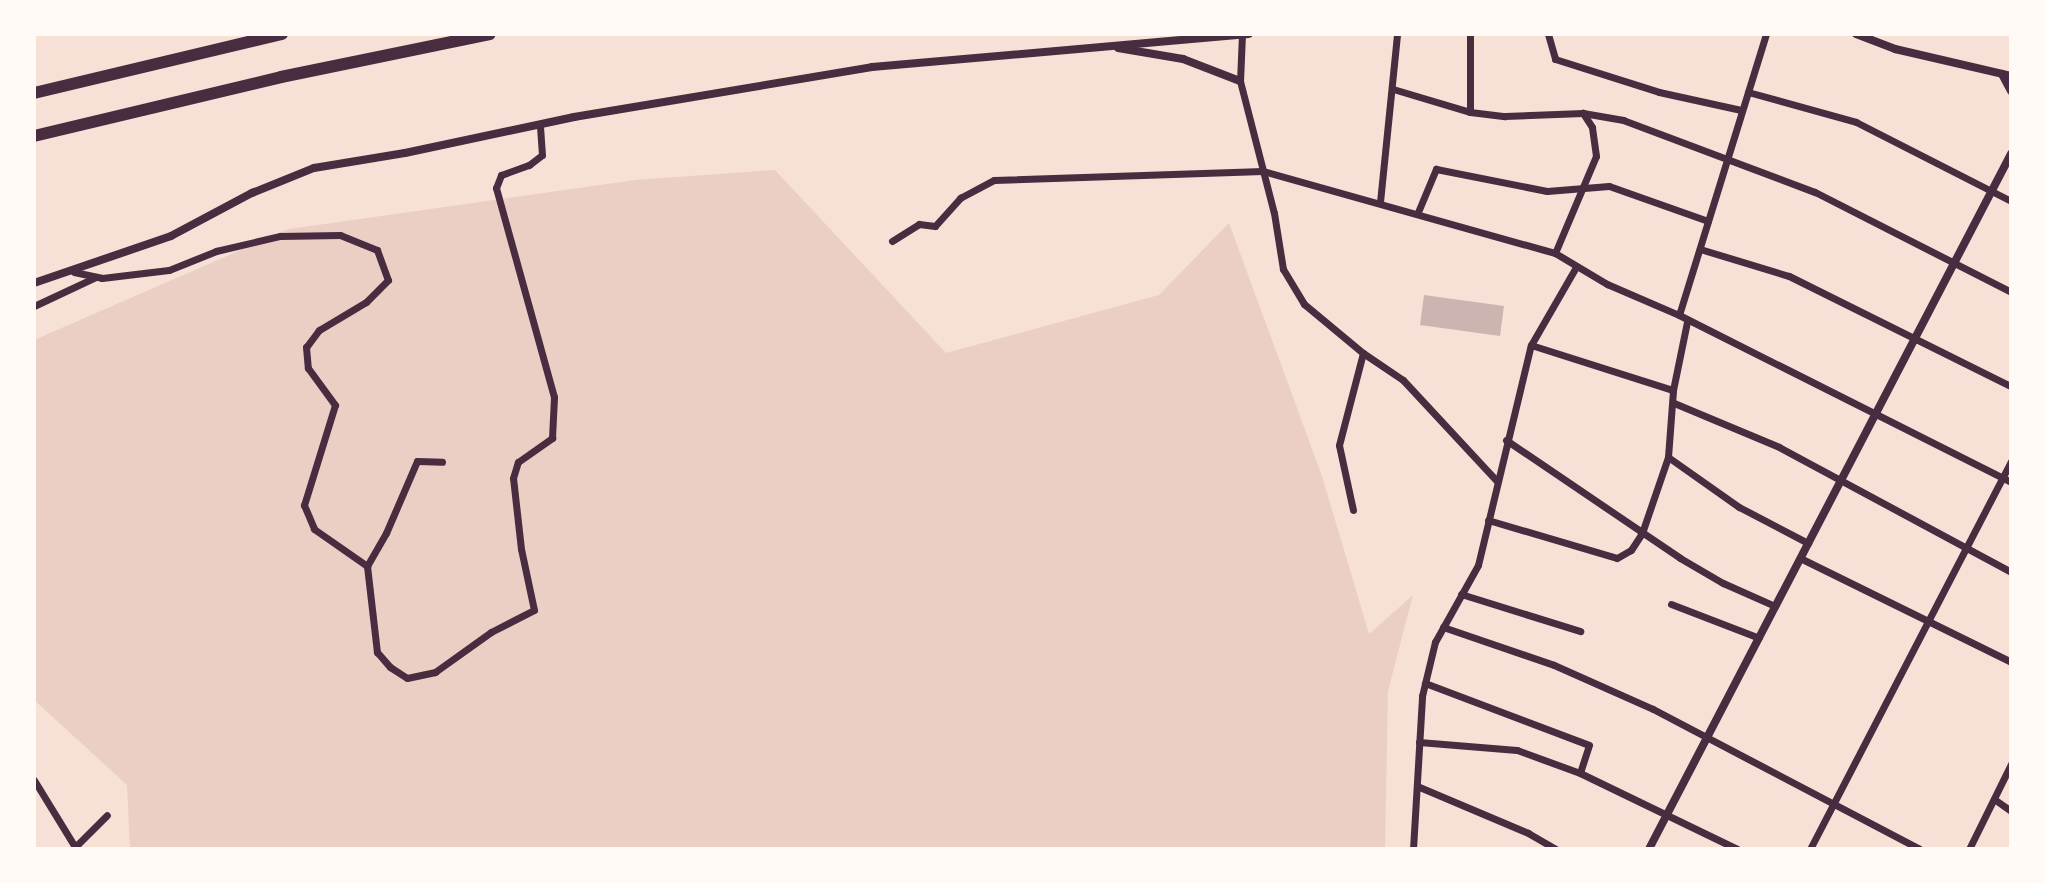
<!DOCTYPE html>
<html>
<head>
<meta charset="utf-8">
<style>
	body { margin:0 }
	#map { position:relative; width:2045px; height:883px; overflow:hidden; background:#f7e1d7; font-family:"Public Sans",sans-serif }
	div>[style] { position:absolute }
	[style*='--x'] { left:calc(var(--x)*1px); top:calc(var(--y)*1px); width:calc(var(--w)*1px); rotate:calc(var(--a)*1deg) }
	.green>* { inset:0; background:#ebcfc5 }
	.building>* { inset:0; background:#ccb4b1 }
	.minor>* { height:7px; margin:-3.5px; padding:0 3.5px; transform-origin:3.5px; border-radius:3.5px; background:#4a2c40 }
	.tertiary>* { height:8px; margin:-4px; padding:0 4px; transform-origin:4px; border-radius:4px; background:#4a2c40 }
	.motorway>* { height:12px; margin:-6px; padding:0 6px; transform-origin:6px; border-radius:6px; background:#4a2c40 }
	span { translate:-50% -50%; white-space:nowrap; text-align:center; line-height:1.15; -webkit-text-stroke:6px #fffaf5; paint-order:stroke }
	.frame { position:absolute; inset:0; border:36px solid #fffaf5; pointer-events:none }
</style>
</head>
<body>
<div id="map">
	<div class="green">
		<i style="clip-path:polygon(775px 170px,946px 353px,1159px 295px,1229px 223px,1322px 476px,1369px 634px,1413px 595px,1388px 691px,1385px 849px,130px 849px,127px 785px,34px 700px,34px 340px,289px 229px,635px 180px)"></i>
	</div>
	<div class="building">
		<i style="clip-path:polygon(1424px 295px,1504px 306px,1500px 336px,1420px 325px)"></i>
	</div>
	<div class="minor">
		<i style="--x:1242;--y:34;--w:47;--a:92.4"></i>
		<i style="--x:1240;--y:81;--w:136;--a:75.6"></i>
		<i style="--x:1274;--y:213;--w:57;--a:80.9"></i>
		<i style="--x:1283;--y:269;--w:41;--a:59"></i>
		<i style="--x:1304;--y:304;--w:77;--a:39.7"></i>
		<i style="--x:1363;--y:353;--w:48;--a:34"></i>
		<i style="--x:1403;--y:380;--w:138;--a:47.1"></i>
		<i style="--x:1470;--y:34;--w:78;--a:90"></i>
		<i style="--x:1548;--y:34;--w:26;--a:74"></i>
		<i style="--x:1555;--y:59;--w:109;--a:17.6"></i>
		<i style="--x:1659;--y:92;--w:84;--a:12.4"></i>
		<i style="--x:1393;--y:89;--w:80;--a:16.6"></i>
		<i style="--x:1470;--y:112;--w:35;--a:7"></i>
		<i style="--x:1505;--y:116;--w:78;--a:-2.2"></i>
		<i style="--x:1583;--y:113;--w:41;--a:9.9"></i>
		<i style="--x:1623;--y:120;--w:205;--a:20.6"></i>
		<i style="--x:1815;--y:192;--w:220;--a:27"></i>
		<i style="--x:1748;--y:92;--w:112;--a:15.5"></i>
		<i style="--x:1856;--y:122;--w:174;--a:27"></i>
		<i style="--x:1380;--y:202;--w:169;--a:-84.2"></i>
		<i style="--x:1418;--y:212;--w:47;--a:-67.3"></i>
		<i style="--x:1436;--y:169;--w:113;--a:11.2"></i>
		<i style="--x:1547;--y:191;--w:62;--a:-4.6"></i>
		<i style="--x:1609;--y:186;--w:105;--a:19.5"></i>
		<i style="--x:892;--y:241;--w:32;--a:-32"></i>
		<i style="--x:919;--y:224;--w:16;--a:7"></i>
		<i style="--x:935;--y:226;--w:38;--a:-48"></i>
		<i style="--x:960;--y:198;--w:38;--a:-28"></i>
		<i style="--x:994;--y:180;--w:269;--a:-1.9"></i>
		<i style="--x:1263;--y:171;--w:303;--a:15.7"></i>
		<i style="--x:1555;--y:253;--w:61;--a:30.8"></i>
		<i style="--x:1607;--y:284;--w:78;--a:23.3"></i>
		<i style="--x:1679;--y:315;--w:372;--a:26.7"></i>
		<i style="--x:1700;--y:249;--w:93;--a:16.9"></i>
		<i style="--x:1789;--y:276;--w:248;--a:26.4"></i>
		<i style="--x:1555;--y:253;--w:105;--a:-67.1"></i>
		<i style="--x:1596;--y:156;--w:29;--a:-98"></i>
		<i style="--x:1592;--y:127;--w:17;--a:-123"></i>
		<i style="--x:74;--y:272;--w:29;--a:12"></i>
		<i style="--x:102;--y:278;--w:67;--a:-6.8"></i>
		<i style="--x:169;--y:270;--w:51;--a:-22"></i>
		<i style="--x:216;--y:251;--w:66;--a:-13.2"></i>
		<i style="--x:280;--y:236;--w:60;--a:-1"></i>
		<i style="--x:340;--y:235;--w:40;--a:22"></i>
		<i style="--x:377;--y:250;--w:32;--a:70"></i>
		<i style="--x:388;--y:280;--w:31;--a:135"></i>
		<i style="--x:366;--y:302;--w:55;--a:149.2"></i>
		<i style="--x:319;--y:330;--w:21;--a:127"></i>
		<i style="--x:306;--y:347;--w:21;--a:85"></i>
		<i style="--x:308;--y:368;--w:46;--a:53.9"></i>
		<i style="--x:335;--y:405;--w:105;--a:107.2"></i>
		<i style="--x:304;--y:505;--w:26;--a:67"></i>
		<i style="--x:314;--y:529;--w:65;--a:34.9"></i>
		<i style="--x:367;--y:566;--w:87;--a:83.4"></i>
		<i style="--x:377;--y:652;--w:20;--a:49"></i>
		<i style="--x:390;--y:667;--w:20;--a:33"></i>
		<i style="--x:407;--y:678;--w:29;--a:-12"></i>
		<i style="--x:435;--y:672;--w:69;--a:-35.5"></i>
		<i style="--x:491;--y:632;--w:48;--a:-27.1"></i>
		<i style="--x:534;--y:610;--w:62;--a:-102"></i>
		<i style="--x:521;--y:549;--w:71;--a:-96.4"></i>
		<i style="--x:513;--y:478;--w:17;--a:-73"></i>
		<i style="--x:518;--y:462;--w:42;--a:-35.2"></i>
		<i style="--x:552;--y:438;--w:41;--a:-87.2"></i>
		<i style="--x:554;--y:397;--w:217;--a:-105.5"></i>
		<i style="--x:496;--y:188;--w:14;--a:-69"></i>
		<i style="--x:501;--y:175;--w:30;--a:-20"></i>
		<i style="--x:529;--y:165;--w:16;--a:-38"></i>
		<i style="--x:542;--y:155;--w:30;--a:-94"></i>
		<i style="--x:34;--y:306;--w:68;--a:-25.1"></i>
		<i style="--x:1679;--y:315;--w:294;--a:-72.8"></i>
		<i style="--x:1531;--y:345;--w:149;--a:17.6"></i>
		<i style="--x:1674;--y:403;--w:114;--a:22.7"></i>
		<i style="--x:1779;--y:447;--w:264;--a:28.3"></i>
		<i style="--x:1506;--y:440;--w:210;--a:34.1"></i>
		<i style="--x:1680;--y:558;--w:50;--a:30.2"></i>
		<i style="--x:1723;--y:583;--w:57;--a:23.9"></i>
		<i style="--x:1668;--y:457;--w:87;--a:35.2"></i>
		<i style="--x:1739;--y:507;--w:78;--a:27.6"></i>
		<i style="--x:1353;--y:510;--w:66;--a:-102.2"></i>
		<i style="--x:1339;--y:445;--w:95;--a:-75.4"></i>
		<i style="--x:1488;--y:520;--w:134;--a:16.4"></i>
		<i style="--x:1617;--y:558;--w:16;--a:-30"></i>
		<i style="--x:1631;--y:550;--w:20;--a:-57"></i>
		<i style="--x:1642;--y:533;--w:80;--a:-71.1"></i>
		<i style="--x:1668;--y:457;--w:67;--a:-85.7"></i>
		<i style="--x:1673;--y:390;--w:69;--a:-78.4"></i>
		<i style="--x:1800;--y:558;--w:235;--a:26.2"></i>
		<i style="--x:367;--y:566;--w:38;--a:-60"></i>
		<i style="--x:386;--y:533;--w:78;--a:-66.7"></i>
		<i style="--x:417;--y:461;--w:25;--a:2"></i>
		<i style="--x:1461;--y:594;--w:125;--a:17.3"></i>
		<i style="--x:1671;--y:604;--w:94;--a:21.1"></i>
		<i style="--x:1443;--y:627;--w:117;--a:18.9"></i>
		<i style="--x:1554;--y:665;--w:108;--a:24"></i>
		<i style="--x:1653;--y:709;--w:301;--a:27.7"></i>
		<i style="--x:1425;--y:683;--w:175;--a:20.7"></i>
		<i style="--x:1589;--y:745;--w:29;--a:108"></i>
		<i style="--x:1419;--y:742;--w:98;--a:4.7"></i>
		<i style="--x:1517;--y:750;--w:67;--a:20.1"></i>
		<i style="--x:1580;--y:773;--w:174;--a:25.8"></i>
		<i style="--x:34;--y:780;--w:79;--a:58.5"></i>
		<i style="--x:1417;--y:786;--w:121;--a:22.9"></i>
		<i style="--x:1528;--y:833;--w:32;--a:30"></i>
		<i style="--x:1994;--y:799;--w:21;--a:35"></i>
		<i style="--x:75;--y:847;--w:45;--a:-45"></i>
		<i style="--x:1413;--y:849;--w:153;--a:-86.6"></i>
		<i style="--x:1422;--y:696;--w:56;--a:-76.5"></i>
		<i style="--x:1435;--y:642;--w:88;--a:-60.8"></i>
		<i style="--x:1478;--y:565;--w:226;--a:-76.5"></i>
		<i style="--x:1531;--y:345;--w:90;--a:-60"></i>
		<i style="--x:1810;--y:849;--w:437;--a:-62.6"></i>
		<i style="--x:1969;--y:849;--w:95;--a:-63.7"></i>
	</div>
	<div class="tertiary">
		<i style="--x:1856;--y:34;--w:42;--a:21"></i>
		<i style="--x:1895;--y:49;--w:119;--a:13.1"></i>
		<i style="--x:1118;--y:48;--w:66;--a:9.6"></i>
		<i style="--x:1183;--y:59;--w:61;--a:21.1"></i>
		<i style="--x:2002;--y:74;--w:19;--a:62"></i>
		<i style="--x:34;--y:283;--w:145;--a:-18.9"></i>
		<i style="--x:171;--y:236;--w:92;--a:-28"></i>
		<i style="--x:252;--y:193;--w:67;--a:-22"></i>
		<i style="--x:314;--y:168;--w:92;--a:-9.4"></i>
		<i style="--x:405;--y:153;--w:173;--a:-12"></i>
		<i style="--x:574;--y:117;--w:302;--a:-9.5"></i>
		<i style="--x:872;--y:67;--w:378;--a:-5"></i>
		<i style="--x:1649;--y:849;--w:784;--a:-62.49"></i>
	</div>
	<div class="motorway">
		<i style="--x:34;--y:93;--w:255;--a:-13.4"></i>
		<i style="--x:34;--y:136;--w:254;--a:-13.4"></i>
		<i style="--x:281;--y:77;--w:213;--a:-11.6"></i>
	</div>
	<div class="frame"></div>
</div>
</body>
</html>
